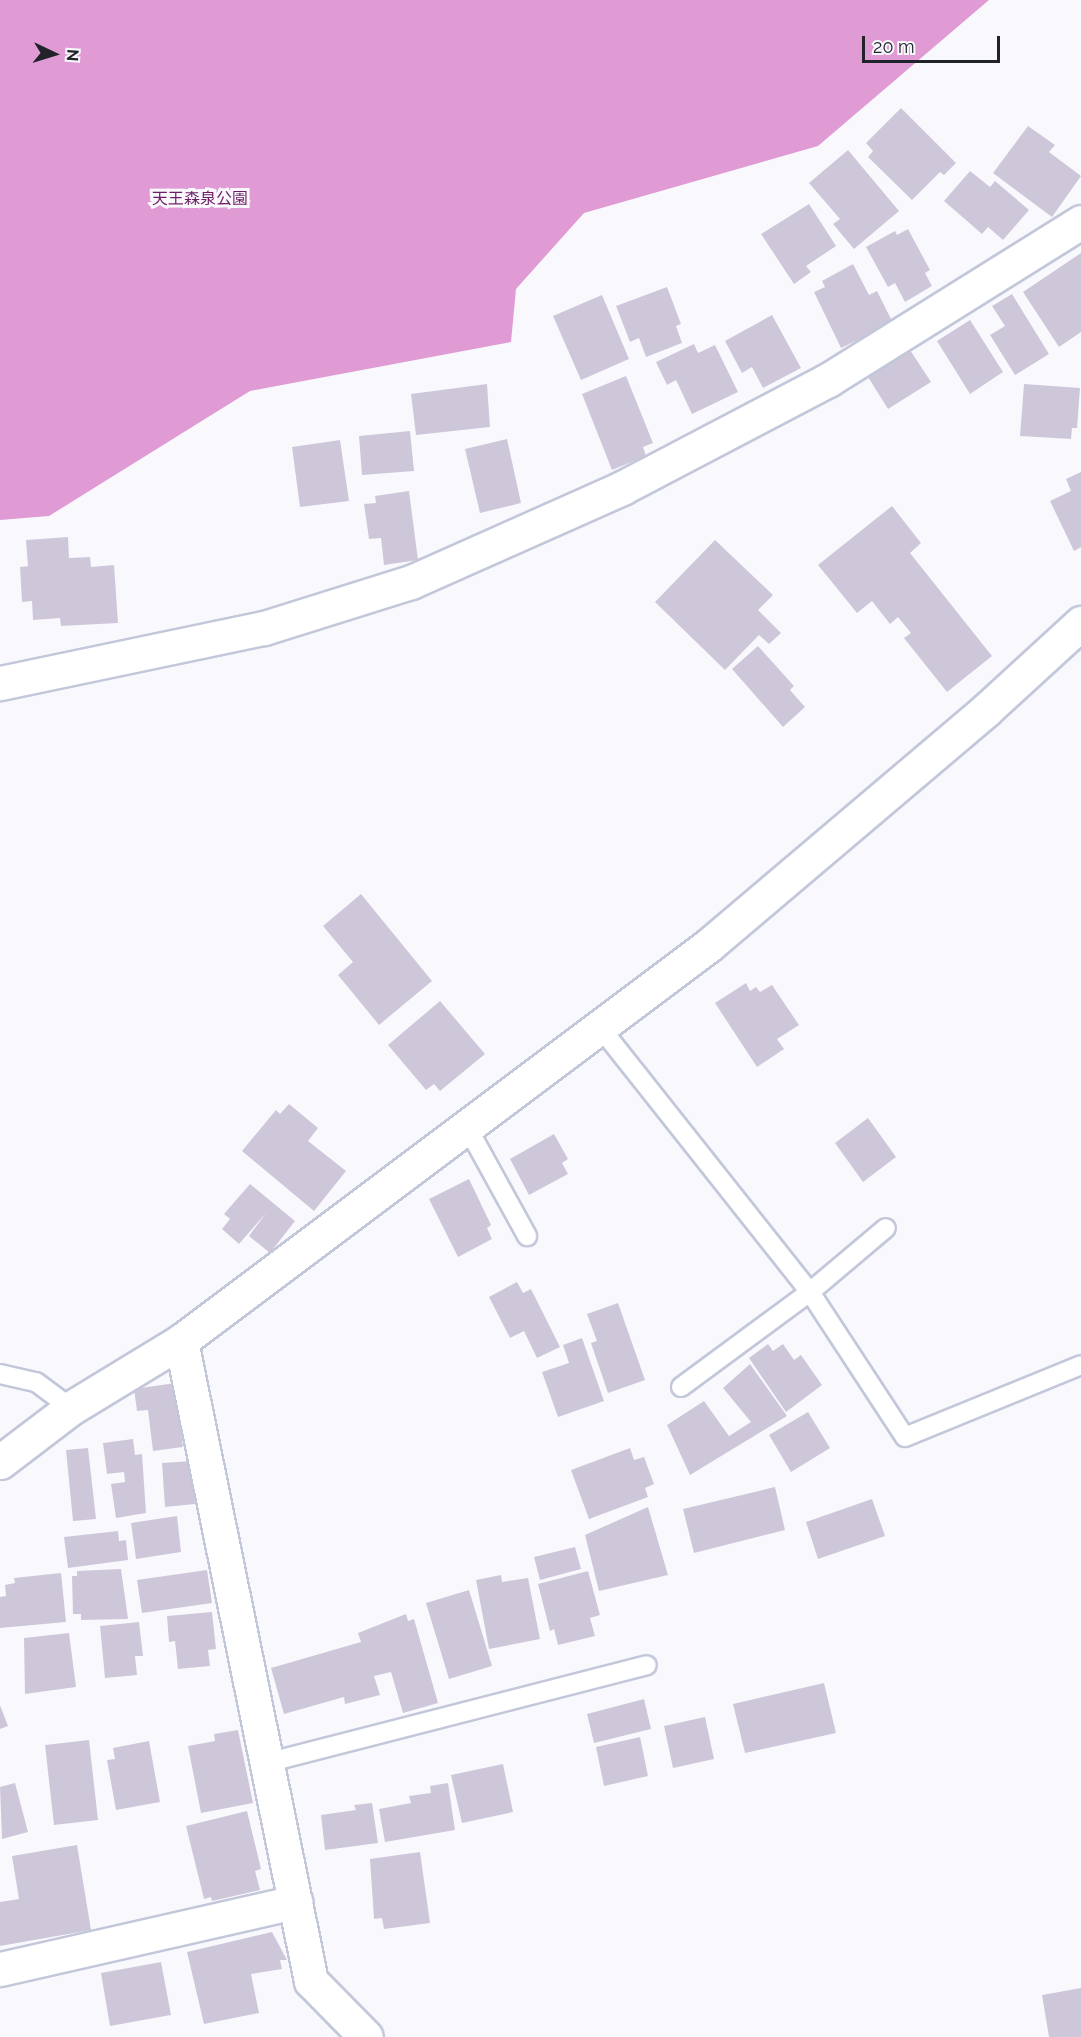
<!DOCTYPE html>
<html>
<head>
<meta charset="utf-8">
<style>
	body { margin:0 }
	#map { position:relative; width:1081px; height:2037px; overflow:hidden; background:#f9f9fd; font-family:Raleway,"Noto Sans JP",sans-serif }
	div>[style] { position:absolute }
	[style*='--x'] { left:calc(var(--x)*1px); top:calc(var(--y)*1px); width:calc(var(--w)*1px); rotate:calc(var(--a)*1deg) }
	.forest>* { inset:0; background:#e09bd5 }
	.building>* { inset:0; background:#cec7da }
	.roads { filter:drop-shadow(2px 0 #c3c7da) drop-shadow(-2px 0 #c3c7da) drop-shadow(0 2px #c3c7da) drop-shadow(0 -2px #c3c7da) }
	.service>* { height:18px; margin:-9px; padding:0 9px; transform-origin:9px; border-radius:9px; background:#fff }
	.minor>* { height:33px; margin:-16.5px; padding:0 16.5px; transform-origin:16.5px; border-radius:16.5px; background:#fff }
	span { translate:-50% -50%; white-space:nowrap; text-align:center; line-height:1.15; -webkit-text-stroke:6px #f9f9fd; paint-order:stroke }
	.park-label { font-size:16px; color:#6d1e66 }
	.north { position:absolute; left:24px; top:24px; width:60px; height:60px; -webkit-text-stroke:4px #f9f9fd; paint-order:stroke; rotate:94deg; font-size:16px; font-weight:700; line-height:24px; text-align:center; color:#21232a }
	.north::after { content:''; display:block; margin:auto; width:21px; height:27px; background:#21232a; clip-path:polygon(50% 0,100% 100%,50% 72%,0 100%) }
	.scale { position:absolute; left:862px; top:36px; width:138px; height:27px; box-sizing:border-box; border:3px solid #21232a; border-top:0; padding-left:8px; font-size:18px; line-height:21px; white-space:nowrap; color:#21232a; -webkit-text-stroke:4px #f9f9fd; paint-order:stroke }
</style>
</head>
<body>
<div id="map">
	<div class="forest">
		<i style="clip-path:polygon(0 0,989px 0,818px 146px,584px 213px,516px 289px,511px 342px,250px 391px,49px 516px,0 520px)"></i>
	</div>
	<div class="building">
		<i style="clip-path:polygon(901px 108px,956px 163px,944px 175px,940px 172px,912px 200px,868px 157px,873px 151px,866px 143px)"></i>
		<i style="clip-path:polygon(1028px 126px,1055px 145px,1049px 152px,1081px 176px,1052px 217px,993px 173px)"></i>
		<i style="clip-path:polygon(848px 150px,899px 211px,854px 249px,833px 224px,840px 219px,809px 183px)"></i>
		<i style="clip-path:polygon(970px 171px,990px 187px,995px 181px,1029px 210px,1003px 240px,988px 227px,982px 234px,944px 201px)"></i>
		<i style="clip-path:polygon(809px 204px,836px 246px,806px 266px,811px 272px,794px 284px,761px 234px)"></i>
		<i style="clip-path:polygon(908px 229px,930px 270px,925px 273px,932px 286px,905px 302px,895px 283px,888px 287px,866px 247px,895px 231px,897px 235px)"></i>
		<i style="clip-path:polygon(1081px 253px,1081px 332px,1059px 347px,1023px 292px)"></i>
		<i style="clip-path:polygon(853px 264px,869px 295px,877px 291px,893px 323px,841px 348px,814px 292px,825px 287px,822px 281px)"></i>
		<i style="clip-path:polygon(667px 287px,681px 324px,676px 326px,682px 343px,646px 357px,639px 338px,630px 342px,616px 306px)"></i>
		<i style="clip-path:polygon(1012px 294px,1049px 354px,1015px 375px,990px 335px,1005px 326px,992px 306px)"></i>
		<i style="clip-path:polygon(602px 295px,629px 359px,581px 380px,553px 316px)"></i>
		<i style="clip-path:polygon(772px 315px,801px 368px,763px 388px,752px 367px,742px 373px,725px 341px)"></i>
		<i style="clip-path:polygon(970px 320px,1003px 372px,970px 394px,937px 341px)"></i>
		<i style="clip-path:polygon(694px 344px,698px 353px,715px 345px,738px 392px,692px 414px,676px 380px,667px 385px,656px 362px)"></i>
		<i style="clip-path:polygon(910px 350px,931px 382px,888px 409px,868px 377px)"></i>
		<i style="clip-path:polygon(626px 376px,653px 443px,643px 447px,646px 456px,612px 470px,582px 394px)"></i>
		<i style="clip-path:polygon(487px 384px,490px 427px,416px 435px,411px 394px)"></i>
		<i style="clip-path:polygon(1024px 384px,1080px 388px,1077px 428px,1072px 428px,1071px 439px,1020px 436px)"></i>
		<i style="clip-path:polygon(410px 431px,414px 471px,362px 475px,359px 436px)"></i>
		<i style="clip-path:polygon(507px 439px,521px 503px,480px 513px,465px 449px)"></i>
		<i style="clip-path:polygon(340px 440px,349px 501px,300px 507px,292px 447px)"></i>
		<i style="clip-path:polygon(1081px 472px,1081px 547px,1074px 551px,1050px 501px,1071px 491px,1066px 479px)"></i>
		<i style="clip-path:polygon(409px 491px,418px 560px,384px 565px,381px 538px,369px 539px,364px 504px,376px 503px,375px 496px)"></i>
		<i style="clip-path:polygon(892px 506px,921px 543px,910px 553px,992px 656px,947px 692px,904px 638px,911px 633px,898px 617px,890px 624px,872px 601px,857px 613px,818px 565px)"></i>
		<i style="clip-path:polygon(68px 537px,69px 558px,90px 557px,91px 567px,114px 565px,118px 623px,61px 626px,60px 618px,33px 620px,32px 601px,22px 602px,20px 567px,28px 566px,26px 540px)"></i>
		<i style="clip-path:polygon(715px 540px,773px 595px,758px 610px,781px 633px,769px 644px,759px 635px,725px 670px,655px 602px)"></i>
		<i style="clip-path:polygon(758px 646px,794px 686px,790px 690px,805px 707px,783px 727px,732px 669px)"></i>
		<i style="clip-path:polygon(361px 894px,432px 981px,379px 1025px,338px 975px,353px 962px,323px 926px)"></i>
		<i style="clip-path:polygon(746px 983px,750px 991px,756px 987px,760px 992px,772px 985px,799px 1025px,777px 1039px,784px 1049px,757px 1067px,715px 1003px)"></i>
		<i style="clip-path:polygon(440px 1001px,485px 1054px,440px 1091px,434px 1084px,426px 1090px,388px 1045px)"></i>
		<i style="clip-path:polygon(289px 1104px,318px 1128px,308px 1141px,346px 1171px,314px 1211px,242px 1151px,276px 1110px,280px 1114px)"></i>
		<i style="clip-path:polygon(868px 1118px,896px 1157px,863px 1182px,835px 1143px)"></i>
		<i style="clip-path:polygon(554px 1134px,568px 1159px,562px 1163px,568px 1174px,529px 1195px,510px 1159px)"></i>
		<i style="clip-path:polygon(469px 1179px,491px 1225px,487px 1228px,492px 1239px,458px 1257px,429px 1199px)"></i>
		<i style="clip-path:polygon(250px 1184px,295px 1221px,270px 1253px,249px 1236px,266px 1213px,239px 1244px,222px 1229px,230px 1219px,224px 1214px)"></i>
		<i style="clip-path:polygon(517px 1282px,523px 1293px,531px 1289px,560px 1347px,537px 1358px,524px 1331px,510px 1338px,489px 1297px)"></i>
		<i style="clip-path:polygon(618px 1303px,645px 1380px,608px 1393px,591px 1343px,597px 1341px,587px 1314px)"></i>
		<i style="clip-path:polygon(582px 1338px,604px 1401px,558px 1417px,542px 1372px,569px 1363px,563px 1345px)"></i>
		<i style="clip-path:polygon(768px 1344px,773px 1351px,783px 1344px,794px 1360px,801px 1355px,822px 1385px,786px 1412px,749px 1358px)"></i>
		<i style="clip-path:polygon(750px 1364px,787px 1416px,690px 1475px,667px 1425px,704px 1401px,729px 1436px,751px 1422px,723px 1388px)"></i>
		<i style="clip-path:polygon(175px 1383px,183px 1447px,153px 1451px,148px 1410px,137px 1411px,134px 1389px)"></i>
		<i style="clip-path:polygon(808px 1412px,830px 1448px,791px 1472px,769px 1435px)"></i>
		<i style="clip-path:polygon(133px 1439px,135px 1455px,142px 1454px,146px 1513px,116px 1518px,111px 1484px,125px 1482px,124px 1472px,107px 1474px,103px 1443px)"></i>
		<i style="clip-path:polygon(88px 1448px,96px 1519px,73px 1521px,66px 1450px)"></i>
		<i style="clip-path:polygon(630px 1448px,634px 1460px,644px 1457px,654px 1484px,645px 1488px,648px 1497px,589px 1519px,571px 1470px)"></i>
		<i style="clip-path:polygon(192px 1461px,195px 1504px,165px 1507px,162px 1463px)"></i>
		<i style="clip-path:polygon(775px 1487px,785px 1530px,694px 1553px,683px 1509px)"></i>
		<i style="clip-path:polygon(872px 1499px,885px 1536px,818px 1559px,806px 1522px)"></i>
		<i style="clip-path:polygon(648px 1507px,668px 1575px,599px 1591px,585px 1535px)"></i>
		<i style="clip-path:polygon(177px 1516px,181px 1552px,136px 1559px,131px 1523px)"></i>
		<i style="clip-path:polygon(118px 1531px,119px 1541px,126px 1540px,128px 1560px,68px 1568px,64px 1537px)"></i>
		<i style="clip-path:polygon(575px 1547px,581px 1569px,540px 1580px,534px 1557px)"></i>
		<i style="clip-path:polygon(121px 1569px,128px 1619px,81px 1620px,81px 1614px,73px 1614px,72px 1576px,77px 1576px,77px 1571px)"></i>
		<i style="clip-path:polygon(207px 1570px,212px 1603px,142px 1613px,137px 1580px)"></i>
		<i style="clip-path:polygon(588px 1571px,600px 1615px,590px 1618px,595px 1636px,558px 1645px,554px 1629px,550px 1631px,538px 1584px)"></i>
		<i style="clip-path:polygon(61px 1573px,66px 1622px,0 1628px,0 1597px,6px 1596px,5px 1585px,15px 1583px,14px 1578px)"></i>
		<i style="clip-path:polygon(501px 1575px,502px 1582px,528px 1578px,540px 1639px,489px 1649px,476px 1580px)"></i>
		<i style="clip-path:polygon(469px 1590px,492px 1666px,449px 1679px,426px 1603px)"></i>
		<i style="clip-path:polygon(212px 1612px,216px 1649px,208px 1650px,210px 1666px,178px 1669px,175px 1641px,169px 1642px,167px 1616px)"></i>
		<i style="clip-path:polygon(406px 1614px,408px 1621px,414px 1619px,438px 1703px,403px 1713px,391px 1672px,374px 1676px,380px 1695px,345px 1704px,344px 1697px,284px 1714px,271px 1668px,361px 1642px,358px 1633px)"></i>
		<i style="clip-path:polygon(139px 1622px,143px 1656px,135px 1656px,137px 1675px,105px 1678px,100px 1626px)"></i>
		<i style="clip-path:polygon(69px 1633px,76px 1687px,25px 1694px,24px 1638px)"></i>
		<i style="clip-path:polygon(824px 1683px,836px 1733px,745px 1753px,733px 1704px)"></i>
		<i style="clip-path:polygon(644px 1699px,651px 1729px,594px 1743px,587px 1714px)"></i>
		<i style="clip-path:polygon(0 1705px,8px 1726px,0 1729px)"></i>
		<i style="clip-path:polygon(705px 1717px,714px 1759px,673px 1768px,664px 1726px)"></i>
		<i style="clip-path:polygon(238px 1730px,253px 1803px,201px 1813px,188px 1746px,215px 1741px,214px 1734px)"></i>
		<i style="clip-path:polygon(640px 1737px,648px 1776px,604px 1786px,596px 1747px)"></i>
		<i style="clip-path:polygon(89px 1740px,98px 1820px,54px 1825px,45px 1745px)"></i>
		<i style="clip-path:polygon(149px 1741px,160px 1802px,116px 1810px,107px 1760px,115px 1759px,113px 1748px)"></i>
		<i style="clip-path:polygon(503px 1764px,513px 1812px,462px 1823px,451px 1775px)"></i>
		<i style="clip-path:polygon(15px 1783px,28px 1832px,2px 1839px,0 1787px)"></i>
		<i style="clip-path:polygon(448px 1783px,455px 1830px,385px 1842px,379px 1809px,411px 1803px,409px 1796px,431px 1793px,430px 1786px)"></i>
		<i style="clip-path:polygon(372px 1803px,378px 1843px,325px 1850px,321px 1815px,356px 1810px,354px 1805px)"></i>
		<i style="clip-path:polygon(247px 1811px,261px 1869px,255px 1871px,260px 1890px,212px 1901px,211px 1897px,204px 1899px,186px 1826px)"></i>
		<i style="clip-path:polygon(77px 1845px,91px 1930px,0 1946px,0 1902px,19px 1899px,12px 1856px)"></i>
		<i style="clip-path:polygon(420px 1852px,430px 1923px,384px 1929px,382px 1918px,374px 1919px,370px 1859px)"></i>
		<i style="clip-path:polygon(272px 1932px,287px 1960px,280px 1960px,282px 1969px,251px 1974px,259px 2013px,204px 2024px,187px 1952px)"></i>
		<i style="clip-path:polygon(161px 1962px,171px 2015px,110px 2026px,101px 1973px)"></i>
		<i style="clip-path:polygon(1081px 1988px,1081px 2037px,1049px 2037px,1042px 1995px)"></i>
	</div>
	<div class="roads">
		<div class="service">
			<i style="--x:599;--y:1026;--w:340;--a:51.6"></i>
			<i style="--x:810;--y:1292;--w:173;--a:56.8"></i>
			<i style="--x:905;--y:1437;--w:190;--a:-22.2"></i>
			<i style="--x:466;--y:1125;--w:127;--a:61.2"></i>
			<i style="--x:0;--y:1374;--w:37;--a:13"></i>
			<i style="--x:36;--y:1382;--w:44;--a:36.6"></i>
			<i style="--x:681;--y:1387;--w:160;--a:-36.4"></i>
			<i style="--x:810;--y:1292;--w:99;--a:-40.1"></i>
			<i style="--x:266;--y:1763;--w:393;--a:-14.4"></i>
		</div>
		<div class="minor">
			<i style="--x:0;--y:683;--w:270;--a:-11.8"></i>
			<i style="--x:264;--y:628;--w:154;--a:-17.4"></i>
			<i style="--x:411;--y:582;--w:231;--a:-24"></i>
			<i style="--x:622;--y:488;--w:233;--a:-27.7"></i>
			<i style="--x:828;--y:380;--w:298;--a:-32"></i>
			<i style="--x:181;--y:1341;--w:653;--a:78.52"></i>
			<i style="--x:311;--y:1981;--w:78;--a:45.5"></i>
			<i style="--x:0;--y:1462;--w:89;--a:-37.3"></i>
			<i style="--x:71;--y:1408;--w:129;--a:-31.3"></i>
			<i style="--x:181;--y:1341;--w:660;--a:-36.87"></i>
			<i style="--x:709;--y:945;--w:363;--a:-40.3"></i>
			<i style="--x:986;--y:710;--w:129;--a:-42.5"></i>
			<i style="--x:0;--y:1969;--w:303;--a:-12.8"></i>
		</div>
	</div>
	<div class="park-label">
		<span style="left:200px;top:199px">天王森泉公園</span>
	</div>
	<div class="north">N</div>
	<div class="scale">20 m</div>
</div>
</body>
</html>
